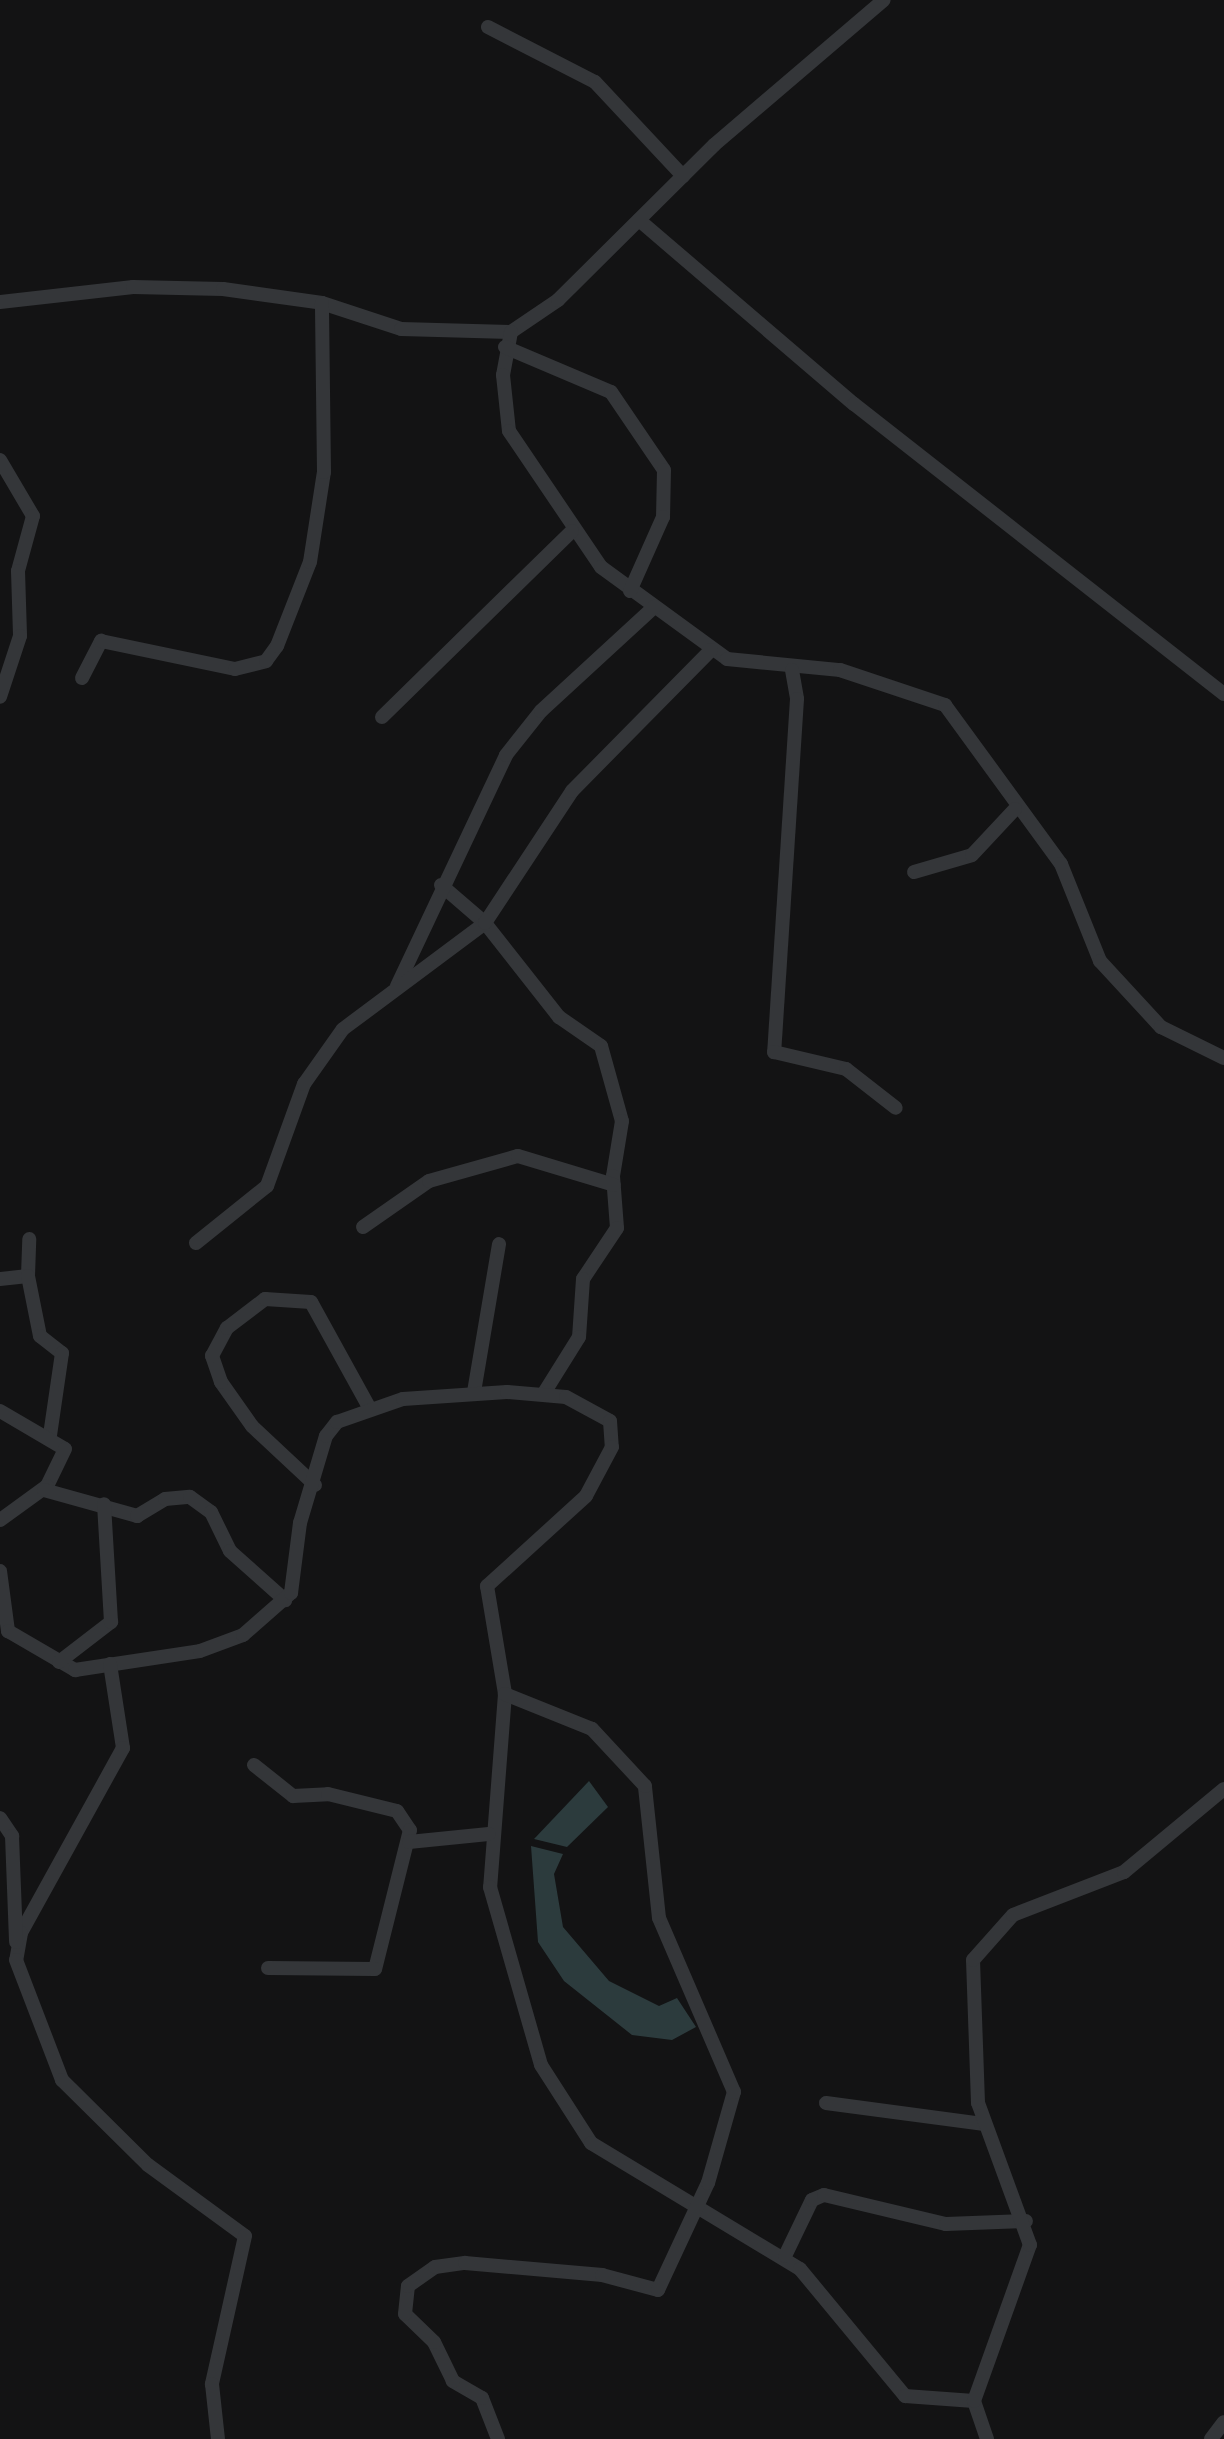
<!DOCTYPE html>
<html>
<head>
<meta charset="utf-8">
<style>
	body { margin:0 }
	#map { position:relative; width:1224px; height:2439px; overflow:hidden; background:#131314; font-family:Lato,sans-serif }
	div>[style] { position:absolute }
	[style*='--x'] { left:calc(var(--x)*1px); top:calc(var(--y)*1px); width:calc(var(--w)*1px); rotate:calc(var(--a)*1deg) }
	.water>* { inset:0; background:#2c3b3d }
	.minor>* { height:14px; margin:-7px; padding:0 7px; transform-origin:7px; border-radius:7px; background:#343639 }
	span { translate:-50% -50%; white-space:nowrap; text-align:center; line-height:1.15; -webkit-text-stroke:8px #0e0e0f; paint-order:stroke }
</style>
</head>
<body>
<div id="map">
	<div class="water">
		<i style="clip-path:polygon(589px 1781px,608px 1807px,567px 1847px,534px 1839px)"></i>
		<i style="clip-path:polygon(531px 1846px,563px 1854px,554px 1874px,563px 1927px,609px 1981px,659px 2006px,677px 1998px,696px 2027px,672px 2040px,632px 2035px,564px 1981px,538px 1942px)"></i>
	</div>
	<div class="minor">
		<i style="--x:488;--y:27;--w:120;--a:27.2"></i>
		<i style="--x:595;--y:82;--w:129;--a:46.9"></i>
		<i style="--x:639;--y:220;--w:283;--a:40.6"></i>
		<i style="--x:854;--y:404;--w:470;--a:38.1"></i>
		<i style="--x:0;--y:302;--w:134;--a:-6.4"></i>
		<i style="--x:133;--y:287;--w:90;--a:1.3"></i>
		<i style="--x:223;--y:289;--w:100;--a:8"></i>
		<i style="--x:322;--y:303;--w:83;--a:18.2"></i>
		<i style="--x:401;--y:329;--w:110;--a:1.6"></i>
		<i style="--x:511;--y:332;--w:57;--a:-34.2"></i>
		<i style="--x:558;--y:300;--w:220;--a:-44.8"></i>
		<i style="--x:714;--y:145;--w:223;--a:-40.5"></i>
		<i style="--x:511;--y:332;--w:44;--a:100.5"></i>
		<i style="--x:503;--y:375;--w:56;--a:83.9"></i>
		<i style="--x:509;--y:431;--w:164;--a:55.9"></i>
		<i style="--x:601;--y:567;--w:156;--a:36.1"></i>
		<i style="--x:727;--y:659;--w:114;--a:5.6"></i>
		<i style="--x:840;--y:670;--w:111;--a:18.4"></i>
		<i style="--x:945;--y:705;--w:197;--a:53.9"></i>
		<i style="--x:1061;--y:864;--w:105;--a:68.1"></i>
		<i style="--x:1100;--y:961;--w:90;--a:47.3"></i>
		<i style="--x:1161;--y:1027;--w:70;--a:26.2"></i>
		<i style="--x:505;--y:347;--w:115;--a:23"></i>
		<i style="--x:611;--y:392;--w:94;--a:55.8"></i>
		<i style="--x:664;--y:470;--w:47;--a:91.2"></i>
		<i style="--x:663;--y:517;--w:81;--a:114"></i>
		<i style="--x:0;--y:460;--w:65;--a:59.5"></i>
		<i style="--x:33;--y:516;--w:57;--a:105.3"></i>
		<i style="--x:18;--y:571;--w:65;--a:88.2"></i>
		<i style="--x:20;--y:636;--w:64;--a:108.2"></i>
		<i style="--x:792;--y:670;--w:29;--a:80"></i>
		<i style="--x:797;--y:699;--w:354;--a:93.7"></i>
		<i style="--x:774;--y:1052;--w:74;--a:13.3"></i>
		<i style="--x:846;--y:1069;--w:63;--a:38"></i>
		<i style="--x:82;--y:678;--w:42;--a:-62.8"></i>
		<i style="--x:101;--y:641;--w:137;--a:11.8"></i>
		<i style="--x:235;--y:669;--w:32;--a:-14"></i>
		<i style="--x:266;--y:661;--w:19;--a:-54"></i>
		<i style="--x:277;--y:646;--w:90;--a:-68.6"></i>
		<i style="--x:310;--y:562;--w:91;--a:-81.2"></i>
		<i style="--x:324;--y:472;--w:169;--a:-90.7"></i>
		<i style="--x:382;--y:717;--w:266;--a:-44.4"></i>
		<i style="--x:914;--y:872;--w:60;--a:-16.3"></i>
		<i style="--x:972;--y:855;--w:63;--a:-46.9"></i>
		<i style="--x:441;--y:885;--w:58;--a:40.8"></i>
		<i style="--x:485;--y:923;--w:120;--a:51.8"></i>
		<i style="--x:559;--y:1017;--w:51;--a:34.6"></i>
		<i style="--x:601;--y:1046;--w:78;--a:74.4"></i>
		<i style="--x:622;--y:1121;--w:56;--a:99.3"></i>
		<i style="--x:613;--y:1176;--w:52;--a:85.6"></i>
		<i style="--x:617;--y:1228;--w:61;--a:123.7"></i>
		<i style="--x:583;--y:1279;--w:58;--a:93.9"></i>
		<i style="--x:579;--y:1337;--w:66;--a:122"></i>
		<i style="--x:397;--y:986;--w:255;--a:-64.7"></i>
		<i style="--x:506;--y:755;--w:56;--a:-51.5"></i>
		<i style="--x:541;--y:711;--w:154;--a:-42.6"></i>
		<i style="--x:363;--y:1227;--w:80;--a:-34.9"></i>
		<i style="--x:429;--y:1181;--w:92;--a:-15.7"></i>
		<i style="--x:518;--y:1156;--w:100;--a:16.8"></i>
		<i style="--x:196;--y:1243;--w:91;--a:-38.8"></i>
		<i style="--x:267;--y:1186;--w:109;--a:-70.1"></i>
		<i style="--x:304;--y:1084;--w:67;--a:-54.7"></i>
		<i style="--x:343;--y:1029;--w:177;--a:-36.7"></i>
		<i style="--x:485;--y:923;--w:158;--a:-56.6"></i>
		<i style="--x:572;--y:791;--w:198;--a:-45.4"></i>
		<i style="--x:28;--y:1276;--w:37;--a:-88"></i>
		<i style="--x:0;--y:1279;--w:28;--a:-6"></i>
		<i style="--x:28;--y:1276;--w:61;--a:78.7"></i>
		<i style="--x:40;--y:1336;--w:28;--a:38"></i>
		<i style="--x:62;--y:1353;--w:83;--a:98.3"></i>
		<i style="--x:474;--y:1392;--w:150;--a:-80.4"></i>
		<i style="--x:0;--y:1411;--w:75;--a:30.3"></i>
		<i style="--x:65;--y:1449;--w:41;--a:115.9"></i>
		<i style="--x:47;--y:1486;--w:58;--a:144.1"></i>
		<i style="--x:315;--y:1485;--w:86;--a:-136.9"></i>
		<i style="--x:252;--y:1426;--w:54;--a:-125.2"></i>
		<i style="--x:221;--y:1382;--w:28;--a:-109"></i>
		<i style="--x:212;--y:1356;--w:32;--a:-62"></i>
		<i style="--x:227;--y:1328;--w:48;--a:-37.3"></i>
		<i style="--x:265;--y:1299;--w:46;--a:3.7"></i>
		<i style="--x:311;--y:1302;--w:120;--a:61.1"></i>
		<i style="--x:44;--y:1490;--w:97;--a:15.6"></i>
		<i style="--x:137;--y:1516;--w:33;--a:-31"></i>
		<i style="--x:165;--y:1499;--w:25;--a:-5"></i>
		<i style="--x:190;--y:1497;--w:26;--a:36"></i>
		<i style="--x:211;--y:1512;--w:43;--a:64"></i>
		<i style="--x:230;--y:1551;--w:74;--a:41.7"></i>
		<i style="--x:0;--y:1571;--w:61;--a:82.4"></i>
		<i style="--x:8;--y:1631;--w:78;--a:30.2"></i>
		<i style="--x:75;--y:1670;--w:126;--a:-8.6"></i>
		<i style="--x:200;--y:1651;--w:46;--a:-20.4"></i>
		<i style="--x:243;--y:1635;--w:64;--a:-41.2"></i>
		<i style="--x:291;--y:1593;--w:71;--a:-82.7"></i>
		<i style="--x:300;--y:1523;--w:91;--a:-73.4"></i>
		<i style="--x:326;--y:1436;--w:18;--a:-52"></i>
		<i style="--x:337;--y:1422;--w:70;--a:-19.2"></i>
		<i style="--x:403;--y:1399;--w:104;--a:-3.9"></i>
		<i style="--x:507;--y:1392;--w:59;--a:4.8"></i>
		<i style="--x:566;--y:1397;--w:50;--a:28.6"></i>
		<i style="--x:610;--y:1421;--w:26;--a:86"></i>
		<i style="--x:612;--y:1447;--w:55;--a:118"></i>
		<i style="--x:586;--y:1496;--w:134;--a:137.7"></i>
		<i style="--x:487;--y:1586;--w:109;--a:80.5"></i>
		<i style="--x:505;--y:1694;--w:194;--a:94.4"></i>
		<i style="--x:490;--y:1887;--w:185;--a:74"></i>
		<i style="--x:541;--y:2065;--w:93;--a:57.3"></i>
		<i style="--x:591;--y:2143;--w:244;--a:31.1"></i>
		<i style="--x:800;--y:2269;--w:165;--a:50.4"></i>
		<i style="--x:905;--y:2396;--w:69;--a:4.1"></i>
		<i style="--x:59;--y:1662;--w:66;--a:-37.6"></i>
		<i style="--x:111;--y:1622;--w:118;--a:-93.4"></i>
		<i style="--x:110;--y:1664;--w:85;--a:81.2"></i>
		<i style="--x:123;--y:1748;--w:211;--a:118.9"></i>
		<i style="--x:21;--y:1933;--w:27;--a:100"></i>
		<i style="--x:16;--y:1960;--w:129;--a:69"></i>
		<i style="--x:62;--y:2080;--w:121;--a:44.7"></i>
		<i style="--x:148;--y:2165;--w:120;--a:36.2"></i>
		<i style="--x:245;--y:2236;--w:152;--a:102.6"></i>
		<i style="--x:212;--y:2384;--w:55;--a:83.8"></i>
		<i style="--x:254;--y:1765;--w:50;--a:38.5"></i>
		<i style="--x:293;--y:1796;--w:35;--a:-3"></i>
		<i style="--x:328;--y:1794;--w:71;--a:13.8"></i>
		<i style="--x:397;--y:1811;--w:23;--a:56"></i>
		<i style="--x:410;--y:1830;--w:143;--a:104.1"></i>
		<i style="--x:375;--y:1969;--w:107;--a:-179.5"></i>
		<i style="--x:0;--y:1818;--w:22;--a:56"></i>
		<i style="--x:12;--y:1836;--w:106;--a:87.8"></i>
		<i style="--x:409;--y:1842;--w:80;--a:-5.7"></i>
		<i style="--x:826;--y:2103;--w:158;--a:7.6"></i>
		<i style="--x:785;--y:2256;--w:62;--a:-64.3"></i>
		<i style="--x:812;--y:2200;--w:13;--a:-23"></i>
		<i style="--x:824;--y:2195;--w:125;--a:13.4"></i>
		<i style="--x:946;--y:2224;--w:80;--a:-2.1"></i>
		<i style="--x:498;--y:2439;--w:44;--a:-111.3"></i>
		<i style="--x:482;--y:2398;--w:34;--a:-150"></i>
		<i style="--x:453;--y:2381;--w:43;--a:-116"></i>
		<i style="--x:434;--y:2342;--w:40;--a:-136"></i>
		<i style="--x:405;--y:2314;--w:28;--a:-84"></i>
		<i style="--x:408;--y:2286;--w:33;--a:-35"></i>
		<i style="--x:435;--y:2267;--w:30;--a:-8"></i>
		<i style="--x:465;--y:2263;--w:138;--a:5"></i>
		<i style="--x:602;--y:2275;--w:58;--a:15"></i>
		<i style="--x:658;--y:2290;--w:118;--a:-65"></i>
		<i style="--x:708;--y:2183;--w:95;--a:-74.1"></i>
		<i style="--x:734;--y:2092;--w:189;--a:-113.3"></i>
		<i style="--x:659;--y:1918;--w:133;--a:-96.1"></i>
		<i style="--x:645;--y:1786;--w:78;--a:-132.9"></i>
		<i style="--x:592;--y:1729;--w:94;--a:-158.1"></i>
		<i style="--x:987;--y:2439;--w:40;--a:-108.9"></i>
		<i style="--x:974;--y:2401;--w:166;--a:-70.3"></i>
		<i style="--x:1030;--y:2245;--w:151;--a:-110.1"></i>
		<i style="--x:978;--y:2103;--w:143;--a:-92"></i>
		<i style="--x:973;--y:1960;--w:60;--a:-48.4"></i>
		<i style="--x:1013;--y:1915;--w:119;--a:-21.2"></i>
		<i style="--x:1124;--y:1872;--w:130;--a:-39.7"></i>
		<i style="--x:1211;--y:2439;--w:21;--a:-53"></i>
	</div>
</div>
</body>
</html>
